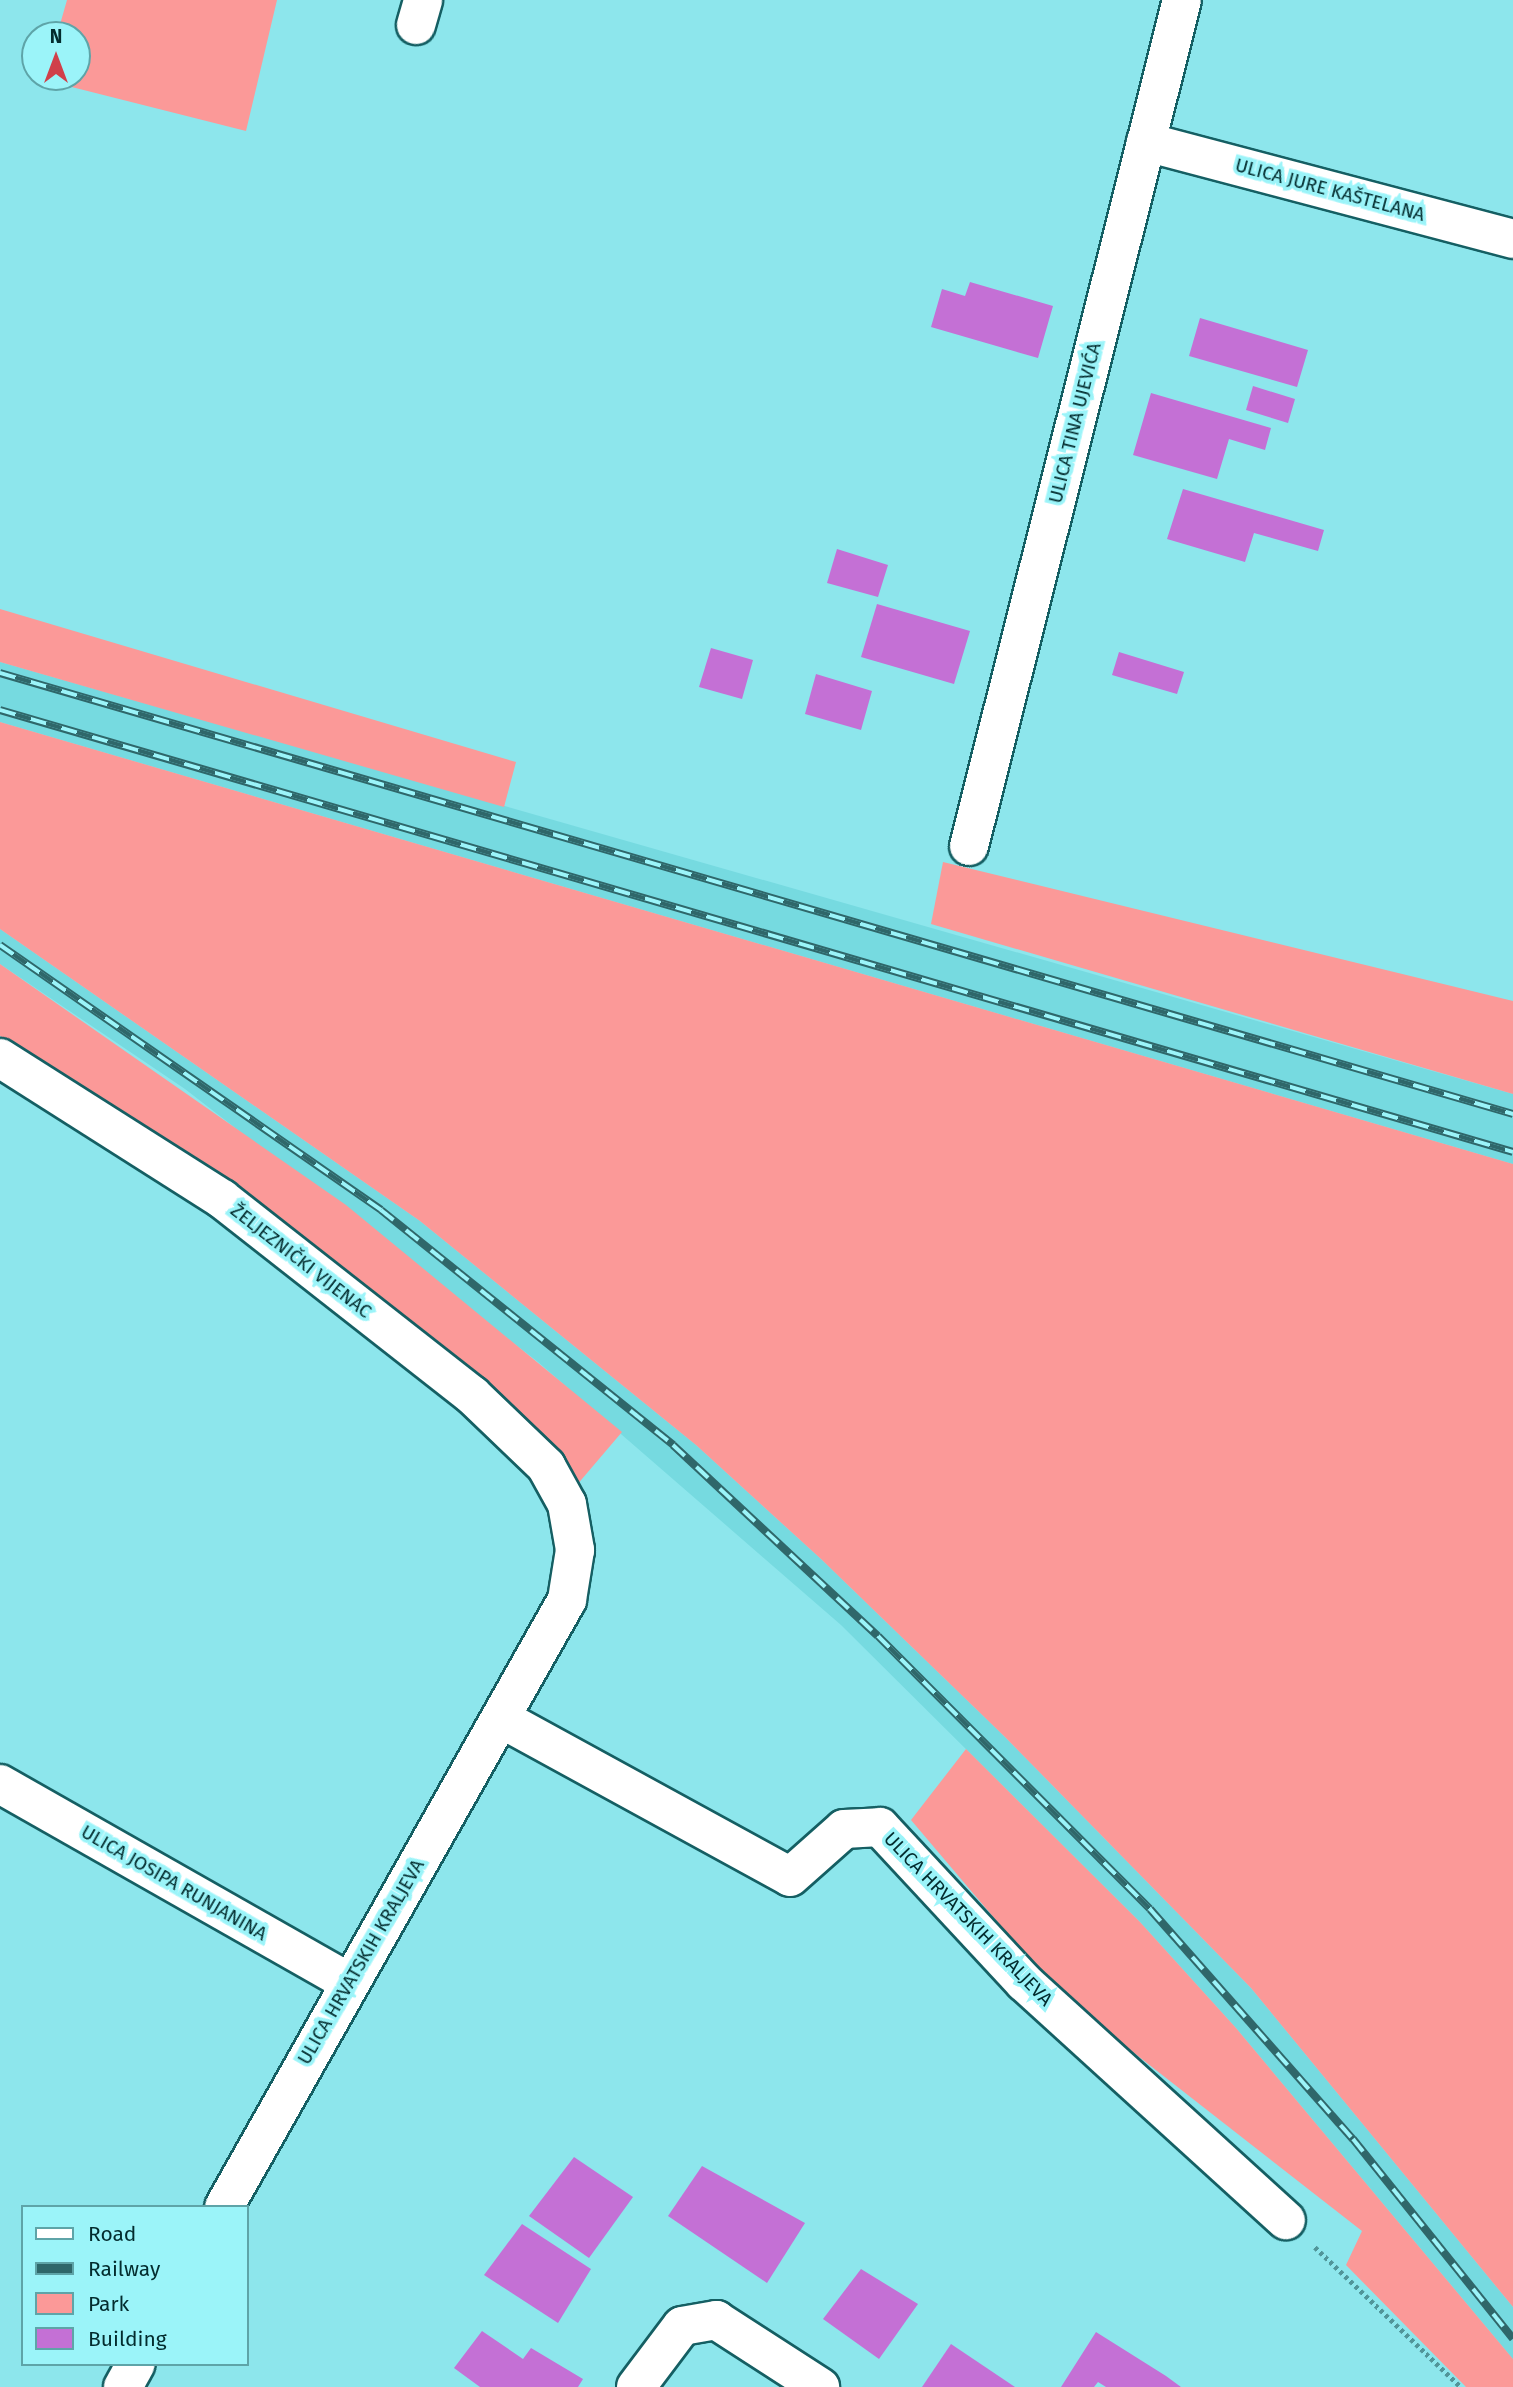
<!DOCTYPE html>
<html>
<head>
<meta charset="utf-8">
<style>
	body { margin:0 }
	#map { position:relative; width:1513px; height:2387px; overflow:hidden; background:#8de6ec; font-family:"Fira Sans",sans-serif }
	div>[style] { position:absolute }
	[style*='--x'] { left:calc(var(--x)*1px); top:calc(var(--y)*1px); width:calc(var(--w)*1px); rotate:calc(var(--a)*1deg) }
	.built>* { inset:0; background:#76dae0 }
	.green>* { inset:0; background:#fb9998 }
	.building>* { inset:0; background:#c470d5 }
	.path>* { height:4.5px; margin-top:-2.25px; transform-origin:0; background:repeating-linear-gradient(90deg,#519599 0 3.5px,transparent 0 7px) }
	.roads { filter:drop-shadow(2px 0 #155f63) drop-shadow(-2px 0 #155f63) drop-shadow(0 2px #155f63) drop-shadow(0 -2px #155f63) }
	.street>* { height:38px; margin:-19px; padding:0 19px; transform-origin:19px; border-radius:19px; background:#fff }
	.rail>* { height:8px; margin-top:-4px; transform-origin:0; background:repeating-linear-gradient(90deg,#9bf4f9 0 16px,#2f676a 0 32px); box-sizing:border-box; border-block:2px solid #2f676a }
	span { translate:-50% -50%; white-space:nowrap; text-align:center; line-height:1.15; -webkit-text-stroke:7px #9bf4f9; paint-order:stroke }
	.street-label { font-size:19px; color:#032c2e }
	.legend { position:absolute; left:21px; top:2205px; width:228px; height:161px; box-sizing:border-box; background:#9bf4f9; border:2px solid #5ea4a8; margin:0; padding:9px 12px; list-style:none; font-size:21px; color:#032c2e }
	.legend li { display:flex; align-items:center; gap:14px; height:35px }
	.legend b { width:35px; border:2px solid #5ea4a8 }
	.north { position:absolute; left:21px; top:21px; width:70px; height:70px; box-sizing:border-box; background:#9bf4f9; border:2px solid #5ea4a8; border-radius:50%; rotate:0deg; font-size:19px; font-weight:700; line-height:28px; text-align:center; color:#032c2e }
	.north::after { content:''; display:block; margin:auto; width:24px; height:32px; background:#d0404a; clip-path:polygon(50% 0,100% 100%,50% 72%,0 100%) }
</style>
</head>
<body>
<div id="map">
	<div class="built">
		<i style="clip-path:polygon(0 662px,1513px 1094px,1513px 1164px,0 722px)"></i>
		<i style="clip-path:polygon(0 929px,420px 1221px,696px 1445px,821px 1559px,1005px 1737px,1251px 1988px,1513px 2307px,1513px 2359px,1236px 2028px,1140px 1922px,841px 1625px,538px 1362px,185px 1089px,0 964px)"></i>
	</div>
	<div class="green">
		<i style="clip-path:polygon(67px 0,277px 0,246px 131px,44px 80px,77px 77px,77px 35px,57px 35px)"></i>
		<i style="clip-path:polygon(0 609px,516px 762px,504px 807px,0 662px)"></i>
		<i style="clip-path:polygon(0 722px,1513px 1164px,1513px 2307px,1251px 1988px,1005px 1737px,821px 1559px,696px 1445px,420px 1221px,0 929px)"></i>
		<i style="clip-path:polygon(943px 862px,1513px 1001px,1513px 1094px,931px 924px)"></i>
		<i style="clip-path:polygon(0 964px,346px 1205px,622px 1432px,576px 1486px,243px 1190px,0 1036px)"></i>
		<i style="clip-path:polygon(966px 1749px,1140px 1922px,1236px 2028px,1513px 2359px,1513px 2387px,1466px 2387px,1346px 2265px,1362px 2231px,1088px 2017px,1033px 1964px,911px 1820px)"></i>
	</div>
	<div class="building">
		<i style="clip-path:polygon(970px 282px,1053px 306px,1038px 358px,931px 327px,942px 289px,965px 296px)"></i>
		<i style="clip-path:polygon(1200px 318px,1308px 350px,1297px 387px,1189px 356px)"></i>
		<i style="clip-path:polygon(1253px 386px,1295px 399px,1288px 423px,1246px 410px)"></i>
		<i style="clip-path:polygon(1151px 393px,1271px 428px,1265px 450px,1229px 439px,1217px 479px,1133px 455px)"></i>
		<i style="clip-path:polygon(1183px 489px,1324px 530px,1318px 551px,1254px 533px,1245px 562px,1167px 539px)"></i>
		<i style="clip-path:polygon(837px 549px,888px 565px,878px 597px,827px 583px)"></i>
		<i style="clip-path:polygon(877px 604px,970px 631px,954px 684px,861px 657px)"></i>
		<i style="clip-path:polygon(711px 648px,753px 660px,742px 699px,699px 687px)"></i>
		<i style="clip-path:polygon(1119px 652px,1184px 672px,1177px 694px,1112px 675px)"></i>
		<i style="clip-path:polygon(816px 674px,872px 691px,861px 730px,805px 714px)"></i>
		<i style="clip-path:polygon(574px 2157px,633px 2197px,589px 2258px,529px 2216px)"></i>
		<i style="clip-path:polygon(702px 2166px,805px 2223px,767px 2283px,668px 2216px)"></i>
		<i style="clip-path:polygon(522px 2224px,591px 2269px,558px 2323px,484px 2275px)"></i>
		<i style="clip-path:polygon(861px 2269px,918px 2304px,879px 2359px,823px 2319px)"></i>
		<i style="clip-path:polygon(482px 2331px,523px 2359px,531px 2348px,583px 2379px,578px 2387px,480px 2387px,454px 2368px)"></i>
		<i style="clip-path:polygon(1096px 2332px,1166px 2376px,1181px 2387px,1106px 2387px,1098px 2382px,1094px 2387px,1061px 2387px)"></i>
		<i style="clip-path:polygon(951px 2344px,1015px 2387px,922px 2387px)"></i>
	</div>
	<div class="path">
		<i style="--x:1315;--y:2247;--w:202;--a:43.8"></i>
	</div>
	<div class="roads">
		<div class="street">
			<i style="--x:416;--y:25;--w:26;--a:-74"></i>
			<i style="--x:1146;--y:142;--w:380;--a:14.8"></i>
			<i style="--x:969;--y:846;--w:872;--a:-75.87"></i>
			<i style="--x:0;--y:1058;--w:263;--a:32.4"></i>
			<i style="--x:222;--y:1199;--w:318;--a:38.1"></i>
			<i style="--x:472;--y:1395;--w:103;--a:43.8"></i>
			<i style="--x:546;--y:1466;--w:43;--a:61.1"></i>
			<i style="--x:567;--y:1504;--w:47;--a:80.1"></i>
			<i style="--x:575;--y:1550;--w:51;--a:99.1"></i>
			<i style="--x:567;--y:1600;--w:697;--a:119.47"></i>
			<i style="--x:502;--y:1719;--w:328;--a:28.7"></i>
			<i style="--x:790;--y:1877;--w:72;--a:-41.6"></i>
			<i style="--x:844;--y:1829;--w:36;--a:-3"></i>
			<i style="--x:880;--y:1827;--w:212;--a:47.1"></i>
			<i style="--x:1024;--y:1982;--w:354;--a:42.3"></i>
			<i style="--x:0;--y:1784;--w:401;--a:29.6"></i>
			<i style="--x:123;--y:2387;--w:26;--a:-61"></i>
			<i style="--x:636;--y:2387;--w:76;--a:-53"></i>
			<i style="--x:682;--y:2326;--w:35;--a:-10"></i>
			<i style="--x:716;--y:2320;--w:124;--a:32.8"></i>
		</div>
	</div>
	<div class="rail">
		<i style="--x:0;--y:673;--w:1576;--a:16.25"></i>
		<i style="--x:0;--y:710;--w:1576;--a:16.28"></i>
		<i style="--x:0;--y:945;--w:464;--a:34.8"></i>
		<i style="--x:381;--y:1210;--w:375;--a:38.8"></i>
		<i style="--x:673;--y:1445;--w:280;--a:43"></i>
		<i style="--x:878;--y:1636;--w:385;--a:45.1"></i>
		<i style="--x:1150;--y:1909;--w:307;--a:48.6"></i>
		<i style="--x:1353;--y:2139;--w:256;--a:51.3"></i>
	</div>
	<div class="street-label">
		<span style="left:1330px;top:190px;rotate:15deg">ULICA JURE KAŠTELANA</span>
		<span style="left:1075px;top:423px;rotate:-76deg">ULICA TINA UJEVIĆA</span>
		<span style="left:301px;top:1261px;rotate:38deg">ŽELJEZNIČKI VIJENAC</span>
		<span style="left:174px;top:1883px;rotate:30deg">ULICA JOSIPA RUNJANINA</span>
		<span style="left:968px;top:1919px;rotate:46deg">ULICA HRVATSKIH KRALJEVA</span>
		<span style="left:361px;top:1962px;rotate:-60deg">ULICA HRVATSKIH KRALJEVA</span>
	</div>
	<ul class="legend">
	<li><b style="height:9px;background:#fff"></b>Road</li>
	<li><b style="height:9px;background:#2f676a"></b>Railway</li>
	<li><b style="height:19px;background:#fb9998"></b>Park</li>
	<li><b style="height:19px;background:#c470d5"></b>Building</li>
	</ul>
	<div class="north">N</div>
</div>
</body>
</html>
